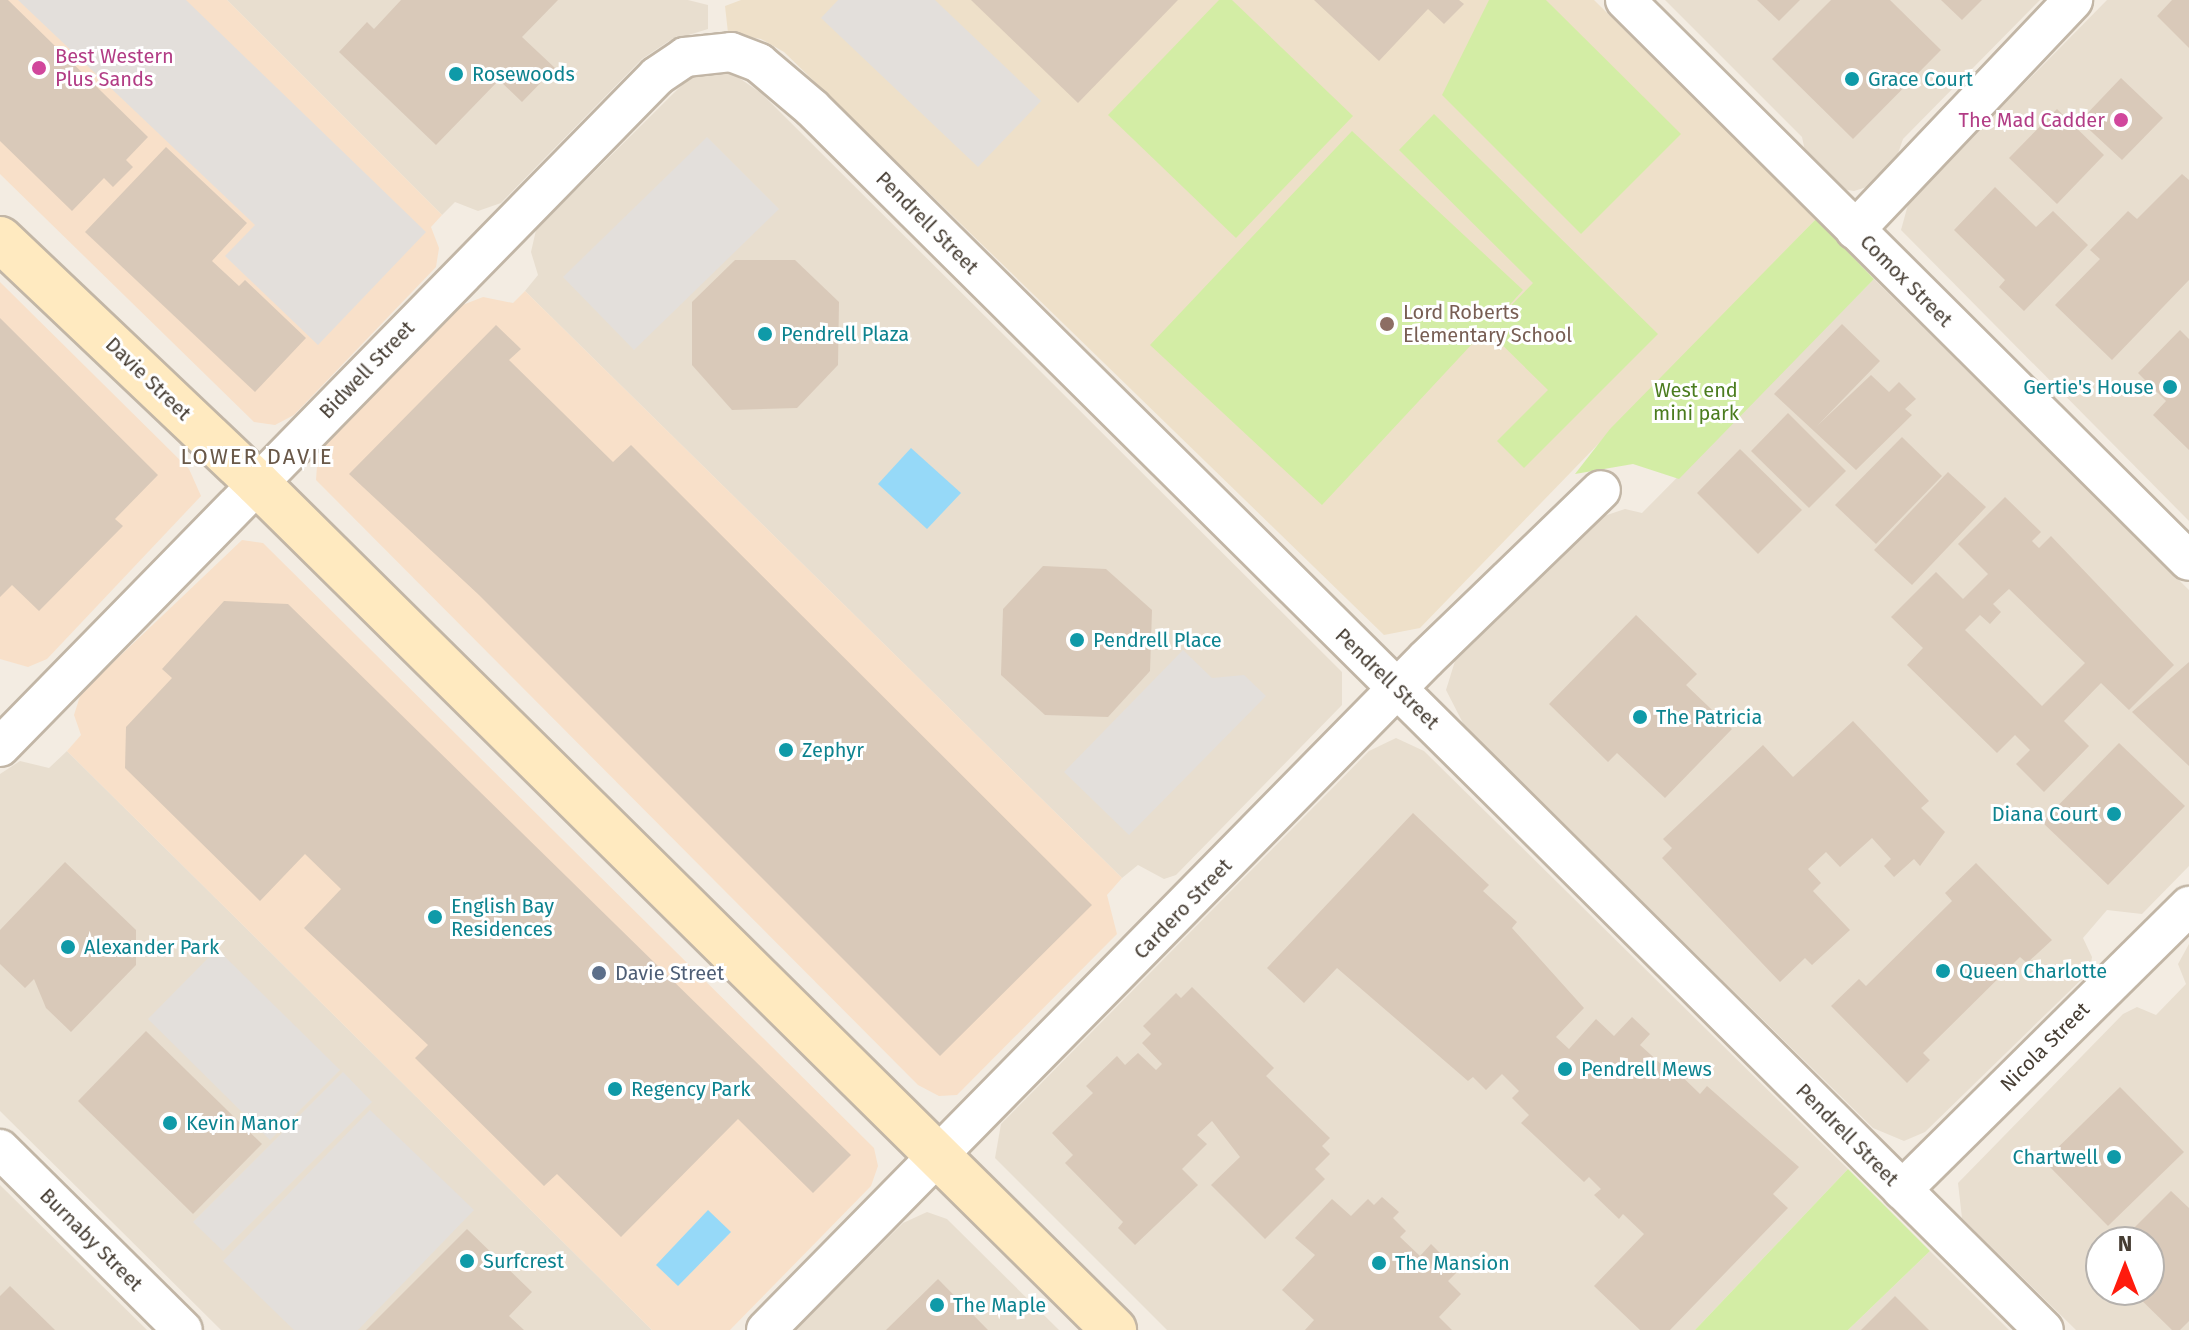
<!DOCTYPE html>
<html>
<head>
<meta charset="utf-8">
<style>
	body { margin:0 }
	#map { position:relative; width:2189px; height:1330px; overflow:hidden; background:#f3ece2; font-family:"Fira Sans",sans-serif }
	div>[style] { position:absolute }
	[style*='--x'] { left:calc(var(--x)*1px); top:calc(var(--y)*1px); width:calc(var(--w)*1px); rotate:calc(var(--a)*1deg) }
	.residential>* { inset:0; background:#e8decf }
	.commercial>* { inset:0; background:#f8e0c9 }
	.education>* { inset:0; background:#eee0c9 }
	.green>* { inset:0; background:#d3eda5 }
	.parking>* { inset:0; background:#e3dfdb }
	.water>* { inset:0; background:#96d9f8 }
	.building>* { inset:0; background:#d9c9b9 }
	.roads { filter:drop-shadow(2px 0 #c2b6a6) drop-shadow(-2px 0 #c2b6a6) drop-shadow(0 2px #c2b6a6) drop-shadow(0 -2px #c2b6a6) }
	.minor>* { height:38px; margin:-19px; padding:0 19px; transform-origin:19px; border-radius:19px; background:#fff }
	.secondary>* { height:44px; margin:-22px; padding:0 22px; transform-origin:22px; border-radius:22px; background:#ffeac0 }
	.dots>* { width:22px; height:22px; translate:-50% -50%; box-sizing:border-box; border:4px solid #fff; border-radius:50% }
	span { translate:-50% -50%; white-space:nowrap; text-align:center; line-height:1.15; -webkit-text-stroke:6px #fff; paint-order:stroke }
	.hotel-label { font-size:20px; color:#b23c85 }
	.left { translate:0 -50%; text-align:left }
	.right { translate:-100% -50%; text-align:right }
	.culture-label { font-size:20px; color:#0d838f }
	.street-label { font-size:20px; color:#453c32 }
	.education-label { font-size:20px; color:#785e54 }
	.park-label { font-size:20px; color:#4b7c1f }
	.service-label { font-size:20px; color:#4e5e75 }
	.neighbourhood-label { font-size:22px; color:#695848; letter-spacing:2px }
	.north { position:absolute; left:2085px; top:1226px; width:80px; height:80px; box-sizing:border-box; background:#fff; border:2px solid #b5b1ad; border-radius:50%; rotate:0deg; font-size:22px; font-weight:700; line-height:32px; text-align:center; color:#453c32 }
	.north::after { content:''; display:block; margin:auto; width:28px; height:36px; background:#ff1b0d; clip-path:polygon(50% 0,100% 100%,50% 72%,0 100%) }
</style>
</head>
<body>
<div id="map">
	<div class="residential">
		<i style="clip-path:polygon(227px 0,688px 0,708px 5px,708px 29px,669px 41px,642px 59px,501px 203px,478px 211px,455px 202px,442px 215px)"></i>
		<i style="clip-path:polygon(1665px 0,2040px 0,1903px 139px,1895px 162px,1873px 185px,1854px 191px,1837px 188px,1807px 160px,1802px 137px)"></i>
		<i style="clip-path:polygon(2107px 0,2189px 0,2189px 521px,1901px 230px,1909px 201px)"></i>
		<i style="clip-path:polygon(729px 71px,761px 93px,1342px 672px,1342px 705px,1176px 875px,1164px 879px,1138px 865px,1122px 878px,525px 291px,538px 275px,531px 252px,536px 230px,689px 78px)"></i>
		<i style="clip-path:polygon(1874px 279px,2189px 590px,2189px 866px,2142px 914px,2107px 910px,2083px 938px,2092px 957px,2090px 971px,1925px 1132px,1904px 1141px,1873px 1128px,1465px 727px,1446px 690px,1455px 661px,1604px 516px,1625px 509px,1642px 513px)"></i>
		<i style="clip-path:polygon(1396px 738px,1424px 751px,1848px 1169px,1695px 1330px,1167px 1330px,995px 1158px,1001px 1124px,1369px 751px)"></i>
		<i style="clip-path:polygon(67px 751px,652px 1330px,221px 1330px,0 1111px,0 774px,20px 761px,49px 768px)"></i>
		<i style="clip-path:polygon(evenodd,2189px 944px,2189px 1330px,2076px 1330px,1962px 1218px,1958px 1183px,2123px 1014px,2137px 1007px,2156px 1015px,2186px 984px,2178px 964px,2189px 944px,2101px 1242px,2149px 1242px,2149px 1290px,2101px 1290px,2101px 1242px)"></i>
		<i style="clip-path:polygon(0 1185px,147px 1330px,0 1330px)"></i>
		<i style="clip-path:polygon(927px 1212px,947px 1219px,1059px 1330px,795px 1330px,903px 1223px)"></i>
		<i style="clip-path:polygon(1930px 1251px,2009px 1330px,1848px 1330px)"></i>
	</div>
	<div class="commercial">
		<i style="clip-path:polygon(0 0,227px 0,442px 215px,431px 227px,439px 248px,436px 267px,294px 415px,275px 425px,254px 422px,0 174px)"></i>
		<i style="clip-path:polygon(0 282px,189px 469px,201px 496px,47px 659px,28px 667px,0 659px)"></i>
		<i style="clip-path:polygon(525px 291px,1122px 878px,1107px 895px,1117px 934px,957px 1095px,939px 1096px,918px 1085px,316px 480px,318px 452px,460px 306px,483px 297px,513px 303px)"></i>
		<i style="clip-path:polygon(242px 540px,263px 543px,874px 1148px,878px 1166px,871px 1186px,730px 1330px,652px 1330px,67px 751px,81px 735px,74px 715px,81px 693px)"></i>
	</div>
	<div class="education">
		<i style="clip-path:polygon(741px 0,1594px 0,1816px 219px,1420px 628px,1384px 635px,784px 52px,761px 39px,728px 33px,725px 6px)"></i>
	</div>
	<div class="green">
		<i style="clip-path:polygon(1219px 0,1232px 0,1353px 116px,1236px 238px,1108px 115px)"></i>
		<i style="clip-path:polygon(1489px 0,1546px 0,1681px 134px,1581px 234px,1442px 95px)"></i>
		<i style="clip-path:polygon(1434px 114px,1658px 334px,1524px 468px,1497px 441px,1548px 390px,1486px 329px,1322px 505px,1150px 345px,1352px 131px,1523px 290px,1489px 328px,1533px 283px,1399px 150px)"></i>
		<i style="clip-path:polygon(1816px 219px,1874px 279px,1679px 479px,1633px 464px,1575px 474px,1610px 429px)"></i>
		<i style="clip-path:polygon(1848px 1169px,1930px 1251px,1848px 1330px,1695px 1330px)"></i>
	</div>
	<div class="parking">
		<i style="clip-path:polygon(18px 0,186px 0,426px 232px,318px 345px,225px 256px,255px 225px)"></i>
		<i style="clip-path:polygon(838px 0,935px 0,1041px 101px,978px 167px,821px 18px)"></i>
		<i style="clip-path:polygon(707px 137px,779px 209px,634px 350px,563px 277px)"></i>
		<i style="clip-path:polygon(1183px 650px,1212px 678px,1244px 675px,1266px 696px,1129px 835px,1064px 772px)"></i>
		<i style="clip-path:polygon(217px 949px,340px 1070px,270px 1140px,148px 1019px)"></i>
		<i style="clip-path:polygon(343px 1072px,372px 1102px,223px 1251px,193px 1222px)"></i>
		<i style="clip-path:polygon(370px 1110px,474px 1210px,358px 1330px,294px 1330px,223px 1261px)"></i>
	</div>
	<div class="water">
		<i style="clip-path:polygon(911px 448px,961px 493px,927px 529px,878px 484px)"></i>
		<i style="clip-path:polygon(708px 1210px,731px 1232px,678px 1286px,656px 1265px)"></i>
	</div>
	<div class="building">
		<i style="clip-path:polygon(0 0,8px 0,148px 137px,126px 160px,133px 167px,113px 187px,104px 178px,72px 211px,0 141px)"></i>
		<i style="clip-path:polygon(401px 0,558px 0,522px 37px,555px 68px,522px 102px,499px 80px,436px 145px,339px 52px,367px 22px,374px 29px)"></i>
		<i style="clip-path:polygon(971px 0,1178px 0,1078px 103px)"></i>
		<i style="clip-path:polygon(1314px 0,1459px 0,1464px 4px,1444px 24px,1428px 9px,1379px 61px)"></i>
		<i style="clip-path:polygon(1757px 0,1800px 0,1779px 21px)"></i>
		<i style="clip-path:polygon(1831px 0,1890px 0,1941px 50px,1853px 139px,1772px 59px)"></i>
		<i style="clip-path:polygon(1941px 0,1982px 0,1962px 20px)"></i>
		<i style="clip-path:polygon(2172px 0,2189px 0,2189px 48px,2157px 16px)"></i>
		<i style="clip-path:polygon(2121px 78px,2163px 118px,2122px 160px,2080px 121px)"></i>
		<i style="clip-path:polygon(2057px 109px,2104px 155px,2057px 204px,2009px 158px)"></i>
		<i style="clip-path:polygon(166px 147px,247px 223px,212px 261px,239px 286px,245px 280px,306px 338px,255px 392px,85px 232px)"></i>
		<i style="clip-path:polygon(2182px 174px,2189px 180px,2189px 280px,2112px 360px,2055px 305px,2100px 259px,2090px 250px,2128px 211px,2137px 219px)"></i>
		<i style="clip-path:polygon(1995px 187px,2036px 227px,2053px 211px,2088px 245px,2024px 311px,1999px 287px,2005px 280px,1954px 230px)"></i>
		<i style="clip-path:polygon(735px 260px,795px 260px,839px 302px,838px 365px,797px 408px,732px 410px,692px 365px,692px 302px)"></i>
		<i style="clip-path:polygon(0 318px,158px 475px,115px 519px,123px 526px,39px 611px,12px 585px,0 597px)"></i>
		<i style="clip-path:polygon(1842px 324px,1880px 361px,1817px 426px,1871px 375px,1889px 392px,1899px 382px,1916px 399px,1905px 409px,1912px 415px,1856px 470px,1774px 394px)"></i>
		<i style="clip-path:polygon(496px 325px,521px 349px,509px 360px,613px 462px,631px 445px,1092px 905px,940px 1056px,479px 595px,349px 474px)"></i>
		<i style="clip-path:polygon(2180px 330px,2189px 339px,2189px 450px,2153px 415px,2166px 401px,2138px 373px)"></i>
		<i style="clip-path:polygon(1788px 413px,1846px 471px,1809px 508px,1751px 451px)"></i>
		<i style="clip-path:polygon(1902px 437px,1942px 476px,1876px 544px,1835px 505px)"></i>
		<i style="clip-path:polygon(1740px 449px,1802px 510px,1758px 554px,1697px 493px)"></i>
		<i style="clip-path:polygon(1948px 472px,1986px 507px,1912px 585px,1874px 550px)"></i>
		<i style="clip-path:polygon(evenodd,2005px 497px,2041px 532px,2032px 541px,2039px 548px,2051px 536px,2174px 665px,2129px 710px,2101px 683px,2064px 721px,2089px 746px,2044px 792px,2016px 764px,2030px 750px,2015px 735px,1997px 753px,1907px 665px,1923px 648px,1891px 617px,1936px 572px,1963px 599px,1988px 574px,1958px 544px,2005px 497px,2009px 589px,2085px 663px,2042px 706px,1965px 630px,1980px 615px,1990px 624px,2001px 612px,1993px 604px,2009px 589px)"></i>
		<i style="clip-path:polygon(1043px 566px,1106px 569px,1152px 610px,1150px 671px,1108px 717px,1045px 715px,1001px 675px,1003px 609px)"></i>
		<i style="clip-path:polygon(224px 601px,288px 604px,851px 1155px,813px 1193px,738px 1119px,621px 1237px,557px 1174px,544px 1186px,415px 1058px,428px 1045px,304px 928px,341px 889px,305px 854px,260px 901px,125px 768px,126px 727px,172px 678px,162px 669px)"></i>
		<i style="clip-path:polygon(1636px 615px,1697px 674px,1686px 685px,1732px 729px,1665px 798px,1617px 753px,1608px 762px,1549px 704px)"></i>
		<i style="clip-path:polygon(2189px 662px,2189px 766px,2132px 712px)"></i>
		<i style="clip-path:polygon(1853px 721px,1929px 801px,1921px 808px,1945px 832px,1920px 866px,1914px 859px,1894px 877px,1884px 866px,1891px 859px,1872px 838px,1840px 867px,1826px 852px,1808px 869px,1821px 883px,1813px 891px,1850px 930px,1812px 965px,1805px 958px,1780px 982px,1662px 858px,1672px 848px,1663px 839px,1763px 745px,1793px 777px)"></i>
		<i style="clip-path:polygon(2119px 743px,2185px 806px,2108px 885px,2042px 822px)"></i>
		<i style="clip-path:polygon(1413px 813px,1489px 885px,1483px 891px,1517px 922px,1512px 928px,1584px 1008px,1556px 1037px,1569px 1049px,1596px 1019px,1614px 1036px,1632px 1017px,1650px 1034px,1640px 1045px,1661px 1064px,1665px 1060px,1700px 1094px,1707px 1086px,1799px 1167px,1773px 1194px,1788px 1208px,1670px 1330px,1640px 1330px,1594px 1286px,1644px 1234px,1623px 1214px,1619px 1219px,1594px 1195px,1601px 1189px,1589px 1177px,1584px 1182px,1521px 1123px,1529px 1115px,1512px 1098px,1519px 1091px,1502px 1074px,1486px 1090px,1473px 1077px,1468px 1081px,1337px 968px,1304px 1003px,1267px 968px)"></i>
		<i style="clip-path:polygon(65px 862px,136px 930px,136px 965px,71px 1032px,46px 1008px,34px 979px,25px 988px,0 964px,0 930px)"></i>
		<i style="clip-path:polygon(1976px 863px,2052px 940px,2027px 963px,2020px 957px,1923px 1053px,1930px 1060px,1907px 1083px,1831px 1006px,1859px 979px,1866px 986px,1952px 901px,1945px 893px)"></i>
		<i style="clip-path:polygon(1192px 987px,1274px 1068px,1266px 1076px,1330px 1138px,1322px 1146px,1330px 1154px,1315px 1169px,1325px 1179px,1265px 1239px,1211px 1185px,1240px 1157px,1212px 1121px,1197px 1135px,1207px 1144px,1182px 1169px,1198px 1185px,1135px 1245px,1118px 1228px,1123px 1222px,1065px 1163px,1073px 1155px,1052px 1133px,1093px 1093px,1086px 1086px,1117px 1056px,1125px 1065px,1138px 1053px,1156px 1070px,1162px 1064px,1142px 1043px,1151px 1034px,1143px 1026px,1176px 993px,1181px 998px)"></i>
		<i style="clip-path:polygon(146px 1031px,262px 1144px,193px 1214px,78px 1101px)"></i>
		<i style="clip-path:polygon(2120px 1087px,2184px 1152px,2108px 1226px,2044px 1161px)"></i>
		<i style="clip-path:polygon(2171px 1191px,2189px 1208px,2189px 1321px,2180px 1330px,2172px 1330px,2131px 1290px,2149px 1290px,2149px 1242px,2120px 1242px)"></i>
		<i style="clip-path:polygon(1382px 1197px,1399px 1212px,1393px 1218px,1406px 1231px,1400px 1237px,1420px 1256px,1431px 1244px,1458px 1271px,1448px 1281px,1461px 1294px,1439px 1317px,1452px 1330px,1305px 1330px,1314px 1320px,1282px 1290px,1315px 1255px,1295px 1238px,1332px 1199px,1351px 1216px,1368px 1199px,1374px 1205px)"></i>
		<i style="clip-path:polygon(467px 1229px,532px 1292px,509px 1316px,524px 1330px,366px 1330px)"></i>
		<i style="clip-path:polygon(938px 1279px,988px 1330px,886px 1330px)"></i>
		<i style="clip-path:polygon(10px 1286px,55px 1330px,0 1330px,0 1296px)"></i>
		<i style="clip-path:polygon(1895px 1296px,1929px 1330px,1861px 1330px)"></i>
	</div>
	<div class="roads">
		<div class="minor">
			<i style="--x:1625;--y:0;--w:795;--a:44.85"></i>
			<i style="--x:1855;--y:230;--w:317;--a:-46.5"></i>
			<i style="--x:0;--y:747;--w:939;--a:-45.6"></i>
			<i style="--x:657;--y:76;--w:34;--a:-34"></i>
			<i style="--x:685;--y:57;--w:46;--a:-6.2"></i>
			<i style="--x:731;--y:52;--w:30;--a:21"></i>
			<i style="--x:759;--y:63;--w:70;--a:40.3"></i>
			<i style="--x:812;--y:108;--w:1735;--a:44.77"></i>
			<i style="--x:0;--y:1149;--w:257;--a:44.7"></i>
			<i style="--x:1902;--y:1190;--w:404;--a:-44.7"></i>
			<i style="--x:766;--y:1330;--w:941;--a:-45.47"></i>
			<i style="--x:1426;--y:659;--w:243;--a:-44"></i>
		</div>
		<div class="secondary">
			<i style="--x:0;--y:239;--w:354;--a:43.5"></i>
			<i style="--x:257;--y:483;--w:1205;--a:44.66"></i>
		</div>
	</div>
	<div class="dots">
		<i style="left:39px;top:68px;background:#d1479c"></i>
		<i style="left:456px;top:74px;background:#0f9aa8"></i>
		<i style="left:1852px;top:79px;background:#0f9aa8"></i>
		<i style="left:2121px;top:120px;background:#d1479c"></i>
		<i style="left:1387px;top:324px;background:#8d6e63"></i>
		<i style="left:765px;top:334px;background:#0f9aa8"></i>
		<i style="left:2170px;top:387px;background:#0f9aa8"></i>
		<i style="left:1077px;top:640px;background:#0f9aa8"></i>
		<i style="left:1640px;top:717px;background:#0f9aa8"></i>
		<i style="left:786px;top:750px;background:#0f9aa8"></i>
		<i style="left:2114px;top:814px;background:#0f9aa8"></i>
		<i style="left:435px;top:917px;background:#0f9aa8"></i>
		<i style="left:68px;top:947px;background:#0f9aa8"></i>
		<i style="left:1943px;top:971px;background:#0f9aa8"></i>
		<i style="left:599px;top:973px;background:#5c6f8a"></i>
		<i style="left:1565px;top:1069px;background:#0f9aa8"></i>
		<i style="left:615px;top:1089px;background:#0f9aa8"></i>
		<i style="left:170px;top:1123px;background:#0f9aa8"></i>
		<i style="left:2114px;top:1157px;background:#0f9aa8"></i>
		<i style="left:467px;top:1261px;background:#0f9aa8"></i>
		<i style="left:1379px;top:1263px;background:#0f9aa8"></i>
		<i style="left:937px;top:1305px;background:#0f9aa8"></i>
	</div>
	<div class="hotel-label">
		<span class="left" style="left:55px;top:68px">Best Western<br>Plus Sands</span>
		<span class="right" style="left:2105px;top:120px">The Mad Cadder</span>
	</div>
	<div class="culture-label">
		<span class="left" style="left:472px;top:74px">Rosewoods</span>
		<span class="left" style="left:1868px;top:79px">Grace Court</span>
		<span class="left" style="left:781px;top:334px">Pendrell Plaza</span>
		<span class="right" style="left:2154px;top:387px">Gertie's House</span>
		<span class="left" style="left:1093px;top:640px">Pendrell Place</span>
		<span class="left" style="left:1656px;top:717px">The Patricia</span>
		<span class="left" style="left:802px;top:750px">Zephyr</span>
		<span class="right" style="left:2098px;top:814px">Diana Court</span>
		<span class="left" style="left:451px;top:918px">English Bay<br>Residences</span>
		<span class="left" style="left:84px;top:947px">Alexander Park</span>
		<span class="left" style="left:1959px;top:971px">Queen Charlotte</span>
		<span class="left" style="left:1581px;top:1069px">Pendrell Mews</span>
		<span class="left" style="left:631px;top:1089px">Regency Park</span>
		<span class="left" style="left:186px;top:1123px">Kevin Manor</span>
		<span class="right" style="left:2098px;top:1157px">Chartwell</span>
		<span class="left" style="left:483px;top:1261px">Surfcrest</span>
		<span class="left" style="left:1395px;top:1263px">The Mansion</span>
		<span class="left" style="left:953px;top:1305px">The Maple</span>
	</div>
	<div class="street-label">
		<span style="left:927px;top:223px;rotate:45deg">Pendrell Street</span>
		<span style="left:1906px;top:281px;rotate:45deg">Comox Street</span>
		<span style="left:367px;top:370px;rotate:-46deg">Bidwell Street</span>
		<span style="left:148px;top:379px;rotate:44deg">Davie Street</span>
		<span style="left:1387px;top:679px;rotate:44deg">Pendrell Street</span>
		<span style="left:1183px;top:909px;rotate:-46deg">Cardero Street</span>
		<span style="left:2045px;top:1047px;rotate:-45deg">Nicola Street</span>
		<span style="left:1847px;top:1135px;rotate:45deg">Pendrell Street</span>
		<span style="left:91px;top:1240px;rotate:45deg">Burnaby Street</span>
	</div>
	<div class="education-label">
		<span class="left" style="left:1403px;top:324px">Lord Roberts<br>Elementary School</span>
	</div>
	<div class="park-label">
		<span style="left:1696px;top:402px">West end<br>mini park</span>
	</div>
	<div class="service-label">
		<span class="left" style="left:615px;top:973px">Davie Street</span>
	</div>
	<div class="neighbourhood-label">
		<span style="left:257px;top:457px">LOWER DAVIE</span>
	</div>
	<div class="north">N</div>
</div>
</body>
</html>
